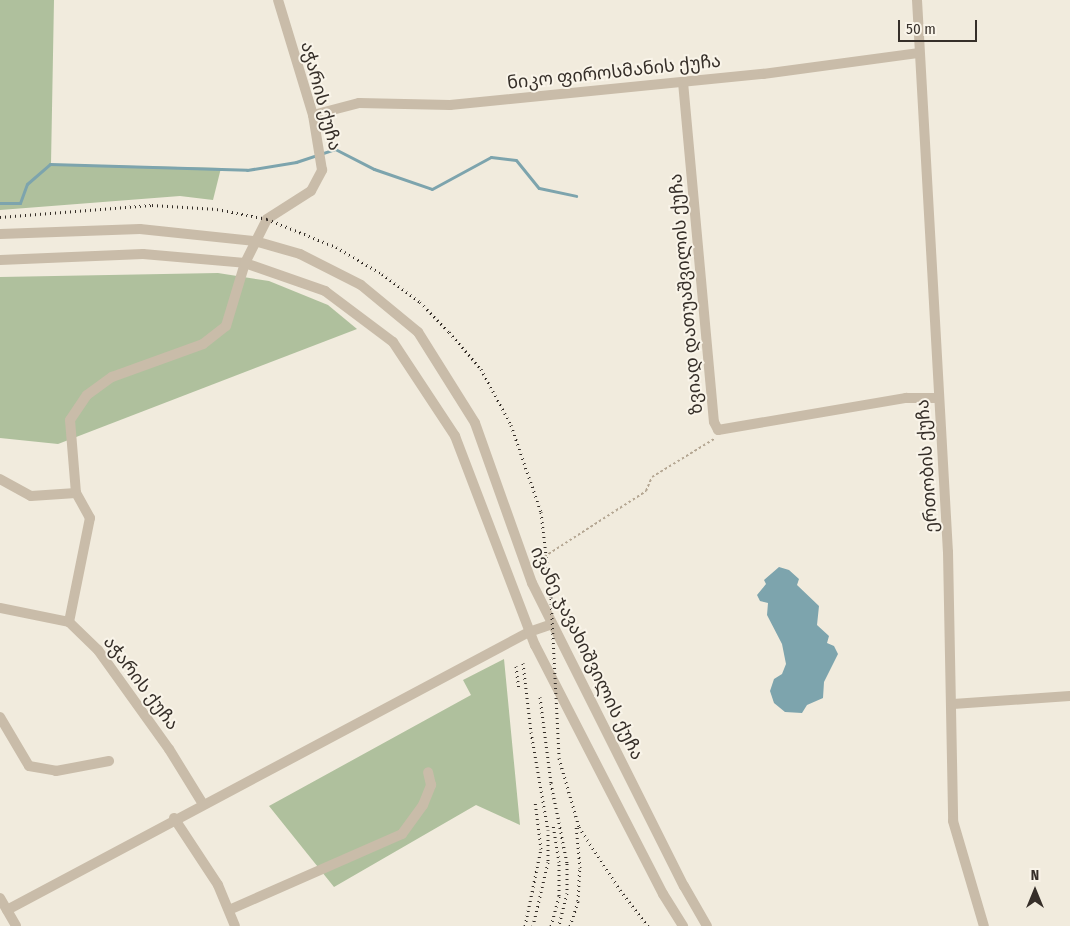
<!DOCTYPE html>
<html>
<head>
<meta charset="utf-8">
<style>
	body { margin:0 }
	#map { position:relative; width:1070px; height:926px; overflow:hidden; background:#f1ebdd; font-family:"Fira Sans Condensed","Noto Sans Georgian",sans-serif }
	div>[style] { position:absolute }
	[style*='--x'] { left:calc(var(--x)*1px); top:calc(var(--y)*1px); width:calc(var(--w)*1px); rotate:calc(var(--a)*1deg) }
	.green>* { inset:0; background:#afc09d }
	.water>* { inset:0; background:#7da4ad }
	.stream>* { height:3px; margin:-1.5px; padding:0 1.5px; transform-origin:1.5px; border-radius:1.5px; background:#7da4ad }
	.path>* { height:2px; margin-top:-1px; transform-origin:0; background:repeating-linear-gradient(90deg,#b5a793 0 2.5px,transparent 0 5px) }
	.minor>* { height:10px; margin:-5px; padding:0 5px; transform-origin:5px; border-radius:5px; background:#c9bca9 }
	.rail>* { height:3px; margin-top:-1.5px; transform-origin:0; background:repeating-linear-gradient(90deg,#362f29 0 1px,transparent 0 5px) }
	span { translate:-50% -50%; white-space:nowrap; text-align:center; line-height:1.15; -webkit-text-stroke:4px #f9f4e9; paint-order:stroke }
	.street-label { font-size:18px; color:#362f29 }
	.north { position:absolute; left:1010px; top:866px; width:50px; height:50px; -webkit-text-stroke:4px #f9f4e9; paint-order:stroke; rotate:0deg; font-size:14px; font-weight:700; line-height:20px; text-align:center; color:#362f29 }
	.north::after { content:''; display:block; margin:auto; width:18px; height:22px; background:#362f29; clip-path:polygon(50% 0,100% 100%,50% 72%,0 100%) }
	.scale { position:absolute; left:898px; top:20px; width:79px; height:22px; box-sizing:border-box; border:2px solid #362f29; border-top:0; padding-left:6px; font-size:15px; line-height:18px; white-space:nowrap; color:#362f29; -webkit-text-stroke:4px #f9f4e9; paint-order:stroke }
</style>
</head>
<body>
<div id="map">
	<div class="green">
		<i style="clip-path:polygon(0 0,54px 0,51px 164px,221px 168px,213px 200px,180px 196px,0 210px)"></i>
		<i style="clip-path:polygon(218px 273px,269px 281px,328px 305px,357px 329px,58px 444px,0 438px,0 277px)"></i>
		<i style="clip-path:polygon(504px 659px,520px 825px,476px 805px,334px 887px,269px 806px,471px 695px,463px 680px)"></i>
	</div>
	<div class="water">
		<i style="clip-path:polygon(779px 567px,789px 570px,799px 579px,797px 585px,819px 606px,817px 625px,829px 636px,827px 643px,834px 646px,838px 654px,824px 682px,823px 698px,807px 705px,802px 713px,785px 712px,774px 703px,770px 691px,774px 679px,782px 674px,786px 664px,782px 644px,767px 615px,768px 603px,760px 601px,757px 595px,766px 584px,764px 580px)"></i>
	</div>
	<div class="stream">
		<i style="--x:0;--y:203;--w:20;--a:0"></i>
		<i style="--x:20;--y:203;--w:20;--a:-70"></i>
		<i style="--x:27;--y:184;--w:30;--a:-41"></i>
		<i style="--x:50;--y:164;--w:197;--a:1.7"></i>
		<i style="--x:247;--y:170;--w:50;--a:-9.3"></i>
		<i style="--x:296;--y:162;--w:41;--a:-18.4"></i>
		<i style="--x:335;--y:149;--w:44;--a:27.1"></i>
		<i style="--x:374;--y:169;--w:61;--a:19"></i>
		<i style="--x:432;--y:189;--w:67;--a:-28.5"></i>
		<i style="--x:491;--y:157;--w:25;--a:7"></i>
		<i style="--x:516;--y:160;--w:36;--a:51"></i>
		<i style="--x:539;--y:188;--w:38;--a:12"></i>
	</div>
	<div class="path">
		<i style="--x:536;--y:562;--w:131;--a:-32.8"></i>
		<i style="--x:646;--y:491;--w:15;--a:-67"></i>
		<i style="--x:652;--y:477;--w:73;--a:-31.5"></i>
	</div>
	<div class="minor">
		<i style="--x:917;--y:0;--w:553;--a:86.79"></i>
		<i style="--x:948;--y:552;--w:269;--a:88.9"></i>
		<i style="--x:953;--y:821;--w:109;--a:73.6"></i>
		<i style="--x:683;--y:82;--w:341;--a:84.8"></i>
		<i style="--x:714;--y:422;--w:9;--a:63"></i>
		<i style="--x:718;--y:430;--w:191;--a:-9.7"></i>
		<i style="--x:906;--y:398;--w:33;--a:0"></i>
		<i style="--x:313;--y:115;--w:48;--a:-14.6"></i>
		<i style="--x:359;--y:103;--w:91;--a:1.3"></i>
		<i style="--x:450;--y:105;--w:315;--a:-5.7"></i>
		<i style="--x:763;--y:74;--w:156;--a:-7.7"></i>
		<i style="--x:0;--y:234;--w:140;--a:-2"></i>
		<i style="--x:140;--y:229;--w:116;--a:6"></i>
		<i style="--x:255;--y:241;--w:47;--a:16.1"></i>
		<i style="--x:300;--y:254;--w:68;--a:26.9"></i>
		<i style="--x:361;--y:285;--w:74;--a:39.5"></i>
		<i style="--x:418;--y:332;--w:107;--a:57.9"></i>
		<i style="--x:475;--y:423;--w:170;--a:70.4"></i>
		<i style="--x:532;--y:583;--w:339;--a:63.4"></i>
		<i style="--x:684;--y:886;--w:46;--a:60.1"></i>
		<i style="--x:0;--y:260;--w:143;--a:-2.4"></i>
		<i style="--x:143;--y:254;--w:102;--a:5"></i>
		<i style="--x:245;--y:263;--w:85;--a:19.3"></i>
		<i style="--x:325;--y:291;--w:85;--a:36.9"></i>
		<i style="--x:393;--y:342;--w:113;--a:56.6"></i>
		<i style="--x:455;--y:436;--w:224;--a:69.1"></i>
		<i style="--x:535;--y:645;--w:280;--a:62.8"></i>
		<i style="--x:663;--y:894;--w:38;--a:58"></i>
		<i style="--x:0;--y:479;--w:35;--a:29"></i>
		<i style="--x:31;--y:496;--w:45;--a:-3.8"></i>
		<i style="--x:0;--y:608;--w:70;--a:11.5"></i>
		<i style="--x:69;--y:622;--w:40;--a:44"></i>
		<i style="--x:98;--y:650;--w:122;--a:54.4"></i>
		<i style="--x:169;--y:749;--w:65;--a:58.3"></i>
		<i style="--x:69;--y:622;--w:106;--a:-78.6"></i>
		<i style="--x:90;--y:518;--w:29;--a:-119"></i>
		<i style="--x:76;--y:493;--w:73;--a:-94.7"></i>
		<i style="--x:70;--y:420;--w:30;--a:-56"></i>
		<i style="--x:87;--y:395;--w:31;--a:-36"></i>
		<i style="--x:112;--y:377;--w:97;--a:-19.9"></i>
		<i style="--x:203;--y:344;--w:29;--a:-38"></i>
		<i style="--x:226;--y:326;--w:66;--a:-73.2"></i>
		<i style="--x:245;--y:263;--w:49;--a:-63.4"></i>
		<i style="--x:267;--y:219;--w:52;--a:-32.5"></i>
		<i style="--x:311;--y:191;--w:24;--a:-62"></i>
		<i style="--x:322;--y:170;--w:56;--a:-99.3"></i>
		<i style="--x:313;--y:115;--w:120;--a:-106.9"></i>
		<i style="--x:953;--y:704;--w:117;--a:-3.9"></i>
		<i style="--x:0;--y:717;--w:57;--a:59.4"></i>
		<i style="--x:29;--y:766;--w:27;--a:10"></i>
		<i style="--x:56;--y:771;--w:54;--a:-10.7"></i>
		<i style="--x:174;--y:818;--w:80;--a:56.7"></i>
		<i style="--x:218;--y:885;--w:44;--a:67.5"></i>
		<i style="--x:0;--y:898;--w:32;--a:60"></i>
		<i style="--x:7;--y:910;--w:591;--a:-28.04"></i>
		<i style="--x:529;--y:632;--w:24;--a:-19"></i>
		<i style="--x:229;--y:910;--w:189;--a:-23.7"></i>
		<i style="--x:402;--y:834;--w:36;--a:-54"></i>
		<i style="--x:423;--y:805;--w:22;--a:-68"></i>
		<i style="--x:431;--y:785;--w:13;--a:-103"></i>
	</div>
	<div class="rail">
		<i style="--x:0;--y:217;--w:152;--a:-4.5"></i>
		<i style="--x:152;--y:205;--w:65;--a:3.5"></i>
		<i style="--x:217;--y:209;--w:51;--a:11.3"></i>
		<i style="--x:267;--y:219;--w:74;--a:22.1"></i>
		<i style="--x:336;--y:247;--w:53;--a:30.4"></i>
		<i style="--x:382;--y:274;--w:47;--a:36.4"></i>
		<i style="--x:420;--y:302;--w:42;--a:46"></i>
		<i style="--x:449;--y:332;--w:49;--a:49.1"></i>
		<i style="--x:481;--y:369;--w:64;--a:61.8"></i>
		<i style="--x:511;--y:425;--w:92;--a:71"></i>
		<i style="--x:541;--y:512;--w:87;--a:83.4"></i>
		<i style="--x:551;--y:598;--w:160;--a:87.1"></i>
		<i style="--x:559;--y:758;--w:72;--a:73.8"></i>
		<i style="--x:579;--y:827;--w:75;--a:56.9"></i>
		<i style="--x:620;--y:890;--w:46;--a:52.1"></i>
		<i style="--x:523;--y:663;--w:69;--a:83.4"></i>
		<i style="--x:531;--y:732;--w:99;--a:80.2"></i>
		<i style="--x:548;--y:830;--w:32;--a:90"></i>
		<i style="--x:548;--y:862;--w:66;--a:103.2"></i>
		<i style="--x:516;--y:666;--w:23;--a:83"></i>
		<i style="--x:540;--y:697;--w:87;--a:82.7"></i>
		<i style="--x:551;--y:783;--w:82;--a:78.7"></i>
		<i style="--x:567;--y:863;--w:30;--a:90"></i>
		<i style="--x:567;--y:893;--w:34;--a:104"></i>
		<i style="--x:525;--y:926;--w:79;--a:-78.3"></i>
		<i style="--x:541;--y:849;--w:48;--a:-97.1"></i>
		<i style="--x:551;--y:926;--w:31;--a:-75"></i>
		<i style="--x:559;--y:896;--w:34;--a:-90"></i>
		<i style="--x:559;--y:862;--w:37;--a:-99"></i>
		<i style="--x:570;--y:926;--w:26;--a:-72"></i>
		<i style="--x:578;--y:901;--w:33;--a:-87"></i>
		<i style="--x:580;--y:868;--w:43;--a:-95.3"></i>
	</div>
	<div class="street-label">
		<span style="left:614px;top:72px;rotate:-6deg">ნიკო ფიროსმანის ქუჩა</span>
		<span style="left:321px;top:96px;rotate:75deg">აჭარის ქუჩა</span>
		<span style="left:686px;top:294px;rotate:-95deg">ზვიად დათუაშვილის ქუჩა</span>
		<span style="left:927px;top:466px;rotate:-94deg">ერთობის ქუჩა</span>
		<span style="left:587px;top:653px;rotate:64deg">ივანე ჯავახიშვილის ქუჩა</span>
		<span style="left:141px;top:683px;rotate:53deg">აჭარის ქუჩა</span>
	</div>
	<div class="north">N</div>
	<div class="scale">50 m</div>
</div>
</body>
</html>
